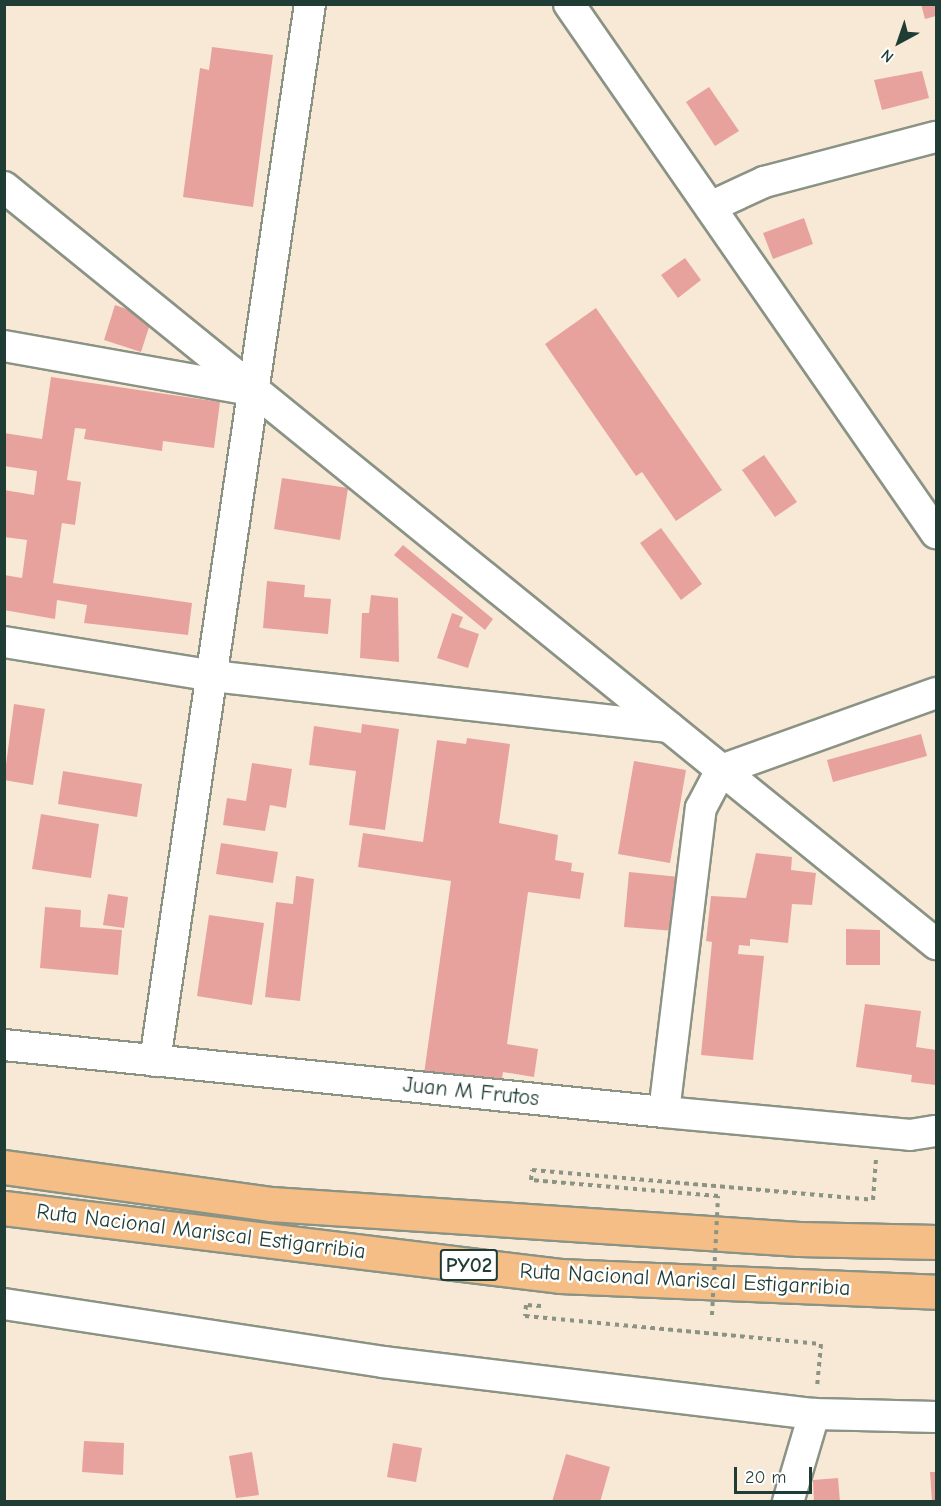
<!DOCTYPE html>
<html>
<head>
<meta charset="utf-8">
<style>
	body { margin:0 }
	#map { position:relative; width:941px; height:1506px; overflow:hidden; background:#f7e9d6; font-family:"Comic Neue",sans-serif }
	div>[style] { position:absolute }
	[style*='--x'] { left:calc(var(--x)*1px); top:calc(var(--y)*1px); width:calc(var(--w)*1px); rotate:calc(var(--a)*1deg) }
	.building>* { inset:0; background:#e8a29d }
	.path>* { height:4px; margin-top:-2px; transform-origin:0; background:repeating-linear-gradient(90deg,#8b9385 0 4.5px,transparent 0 9px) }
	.roads { filter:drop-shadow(2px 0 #8b9385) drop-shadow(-2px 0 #8b9385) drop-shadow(0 2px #8b9385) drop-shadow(0 -2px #8b9385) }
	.minor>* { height:30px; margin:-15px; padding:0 15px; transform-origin:15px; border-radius:15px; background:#fff }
	.highway>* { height:33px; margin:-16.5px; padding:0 16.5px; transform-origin:16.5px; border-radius:16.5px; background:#f6be87 }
	.path-bridge>* { height:4px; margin-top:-2px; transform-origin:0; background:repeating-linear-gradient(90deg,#8b9385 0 4.5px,transparent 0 9px) }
	span { translate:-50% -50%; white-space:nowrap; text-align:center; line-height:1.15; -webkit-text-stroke:5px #fff; paint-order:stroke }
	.shield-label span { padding:2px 4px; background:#fff; border:2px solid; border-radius:4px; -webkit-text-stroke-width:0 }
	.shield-label { font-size:21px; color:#1f3d34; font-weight:700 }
	.street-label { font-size:22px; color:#1f3d34 }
	.frame { position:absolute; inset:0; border:6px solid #1f3d34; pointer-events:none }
	.north { position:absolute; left:869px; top:12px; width:60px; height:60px; -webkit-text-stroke:4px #fff; paint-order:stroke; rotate:220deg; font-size:16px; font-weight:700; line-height:24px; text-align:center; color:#1f3d34 }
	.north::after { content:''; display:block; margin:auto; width:21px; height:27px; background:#1f3d34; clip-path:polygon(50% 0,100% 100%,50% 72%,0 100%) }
	.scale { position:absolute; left:734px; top:1467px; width:78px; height:27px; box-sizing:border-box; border:3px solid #1f3d34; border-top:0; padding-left:8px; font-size:18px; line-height:21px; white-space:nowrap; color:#1f3d34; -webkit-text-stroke:4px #fff; paint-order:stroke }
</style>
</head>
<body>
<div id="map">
	<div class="building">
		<i style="clip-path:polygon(921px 4px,936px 4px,936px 16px,925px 19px)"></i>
		<i style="clip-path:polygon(212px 47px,273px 55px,253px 207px,183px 197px,200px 68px,209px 70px)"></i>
		<i style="clip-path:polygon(922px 71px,929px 98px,882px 110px,874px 80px)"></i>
		<i style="clip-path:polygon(709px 87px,739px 131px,715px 146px,686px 102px)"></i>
		<i style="clip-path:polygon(804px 218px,813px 244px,773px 259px,763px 233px)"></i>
		<i style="clip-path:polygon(685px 258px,701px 280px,678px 298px,661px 275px)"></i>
		<i style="clip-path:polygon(115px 305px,152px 318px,141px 352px,104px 340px)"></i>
		<i style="clip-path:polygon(596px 308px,722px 490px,676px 521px,642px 472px,636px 476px,545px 344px)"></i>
		<i style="clip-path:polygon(51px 377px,220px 402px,214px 448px,163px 441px,162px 451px,84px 439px,86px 429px,75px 428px,67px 480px,81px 482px,75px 525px,62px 523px,53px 583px,192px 603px,188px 635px,84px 623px,87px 605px,57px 600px,55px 619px,4px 610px,4px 575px,22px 578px,27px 540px,4px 537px,4px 490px,34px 495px,37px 471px,4px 466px,4px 433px,42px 439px)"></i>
		<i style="clip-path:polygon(764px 455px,797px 502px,775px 517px,742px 470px)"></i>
		<i style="clip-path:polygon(282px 478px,348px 488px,340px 540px,274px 529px)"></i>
		<i style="clip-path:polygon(661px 528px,702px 584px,681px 600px,640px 543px)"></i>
		<i style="clip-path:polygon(403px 545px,493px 619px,485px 630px,394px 555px)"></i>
		<i style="clip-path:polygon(267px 581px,305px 585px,304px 597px,331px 599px,328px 634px,263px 628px)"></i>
		<i style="clip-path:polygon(371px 595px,398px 598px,399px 662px,360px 658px,362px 613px,369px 613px)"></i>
		<i style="clip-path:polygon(452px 613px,463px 617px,459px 627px,479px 634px,468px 668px,437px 658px)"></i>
		<i style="clip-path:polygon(14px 704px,45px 709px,33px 785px,4px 780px)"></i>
		<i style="clip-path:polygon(362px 724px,399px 729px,385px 830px,349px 825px,356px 771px,309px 765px,314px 726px,361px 733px)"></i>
		<i style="clip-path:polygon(921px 734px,927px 756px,833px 782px,827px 760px)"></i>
		<i style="clip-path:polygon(467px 738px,510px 744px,499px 823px,558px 835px,555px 860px,572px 863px,571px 871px,584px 873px,580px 899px,528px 892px,507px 1044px,538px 1049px,534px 1077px,503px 1072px,501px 1085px,424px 1074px,451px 881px,358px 867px,363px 833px,423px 842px,437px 740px,466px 744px)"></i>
		<i style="clip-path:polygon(634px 761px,686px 770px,670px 863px,618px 854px)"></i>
		<i style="clip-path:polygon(252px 763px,292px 769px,286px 808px,270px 805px,265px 831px,223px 825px,227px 798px,246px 801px)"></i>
		<i style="clip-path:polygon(63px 771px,142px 784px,137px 817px,58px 804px)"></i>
		<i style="clip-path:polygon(41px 814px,99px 824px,91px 878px,32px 869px)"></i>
		<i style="clip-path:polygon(221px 843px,278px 852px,273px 883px,216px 874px)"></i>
		<i style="clip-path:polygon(756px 853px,792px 857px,791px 870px,816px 873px,812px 905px,792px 904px,788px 943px,750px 939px,750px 946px,739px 945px,738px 954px,764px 956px,753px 1060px,701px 1055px,712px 942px,706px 941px,711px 896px,746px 898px)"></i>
		<i style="clip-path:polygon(629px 872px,680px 877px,675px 931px,624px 927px)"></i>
		<i style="clip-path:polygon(296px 876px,314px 879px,300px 1001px,265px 997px,276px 902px,293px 904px)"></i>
		<i style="clip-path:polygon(108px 894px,128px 897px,124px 928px,103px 925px)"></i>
		<i style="clip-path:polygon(45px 907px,81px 910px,80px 927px,122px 930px,118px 975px,40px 968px)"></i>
		<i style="clip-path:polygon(209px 915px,264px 923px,252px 1005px,197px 996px)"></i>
		<i style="clip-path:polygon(846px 929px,880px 930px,880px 965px,846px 965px)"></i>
		<i style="clip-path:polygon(865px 1004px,921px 1011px,916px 1047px,936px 1050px,936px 1085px,911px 1082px,912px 1075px,856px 1067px)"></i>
		<i style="clip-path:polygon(84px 1441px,124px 1443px,123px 1475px,82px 1472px)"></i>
		<i style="clip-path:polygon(393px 1443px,422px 1448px,416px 1482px,387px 1477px)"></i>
		<i style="clip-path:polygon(252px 1452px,259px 1495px,236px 1498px,229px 1456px)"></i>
		<i style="clip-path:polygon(566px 1454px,610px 1467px,600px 1502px,552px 1502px)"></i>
		<i style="clip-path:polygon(930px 1472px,936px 1472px,936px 1502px,932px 1502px)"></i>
		<i style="clip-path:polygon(838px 1478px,840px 1502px,814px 1502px,813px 1480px)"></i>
	</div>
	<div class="path">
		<i style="--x:718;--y:1196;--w:188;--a:-175.1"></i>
		<i style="--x:531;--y:1180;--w:10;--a:-84"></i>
		<i style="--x:532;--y:1170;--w:342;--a:5"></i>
		<i style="--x:873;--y:1200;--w:41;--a:-85.8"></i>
		<i style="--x:541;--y:1306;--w:15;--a:-176"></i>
		<i style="--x:526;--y:1305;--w:11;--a:95"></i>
		<i style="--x:525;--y:1316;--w:297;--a:5.4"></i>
		<i style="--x:821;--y:1344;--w:43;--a:95.3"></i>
	</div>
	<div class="roads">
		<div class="minor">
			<i style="--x:569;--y:4;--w:644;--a:55.25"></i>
			<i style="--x:4;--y:187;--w:1201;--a:39.08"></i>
			<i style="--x:710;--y:207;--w:60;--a:-24.8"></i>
			<i style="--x:764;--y:182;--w:178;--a:-14.7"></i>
			<i style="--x:4;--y:346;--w:250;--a:10.1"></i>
			<i style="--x:4;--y:642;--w:212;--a:9.2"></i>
			<i style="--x:213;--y:676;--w:459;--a:6.4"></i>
			<i style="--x:4;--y:1045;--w:663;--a:5.8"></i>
			<i style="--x:664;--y:1112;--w:247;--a:5.3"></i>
			<i style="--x:910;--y:1135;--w:26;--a:-9"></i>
			<i style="--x:155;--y:1061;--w:1068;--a:-81.66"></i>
			<i style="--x:664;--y:1112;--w:306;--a:-83.1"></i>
			<i style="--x:701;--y:808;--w:43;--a:-62.2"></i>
			<i style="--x:721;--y:770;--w:228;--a:-19.7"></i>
			<i style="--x:4;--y:1304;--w:383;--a:8.7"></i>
			<i style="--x:383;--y:1362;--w:434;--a:6.9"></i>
			<i style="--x:814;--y:1414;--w:122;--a:1.4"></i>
			<i style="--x:788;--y:1502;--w:92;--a:-73.5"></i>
		</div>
		<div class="highway">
			<i style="--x:4;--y:1167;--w:270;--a:7.9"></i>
			<i style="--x:271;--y:1204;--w:529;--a:3.79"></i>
			<i style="--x:799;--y:1239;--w:137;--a:1.3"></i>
			<i style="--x:4;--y:1208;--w:560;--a:6.97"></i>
			<i style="--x:560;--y:1276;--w:376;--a:2.4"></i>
		</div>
	</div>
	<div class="path-bridge">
		<i style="--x:712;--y:1315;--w:119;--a:-87.1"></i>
	</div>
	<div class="shield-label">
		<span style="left:469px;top:1265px">PY02</span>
	</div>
	<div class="street-label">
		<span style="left:471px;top:1092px;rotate:6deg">Juan M Frutos</span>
		<span style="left:201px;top:1232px;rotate:7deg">Ruta Nacional Mariscal Estigarribia</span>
		<span style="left:685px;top:1280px;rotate:3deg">Ruta Nacional Mariscal Estigarribia</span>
	</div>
	<div class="frame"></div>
	<div class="north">N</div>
	<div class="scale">20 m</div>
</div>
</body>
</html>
